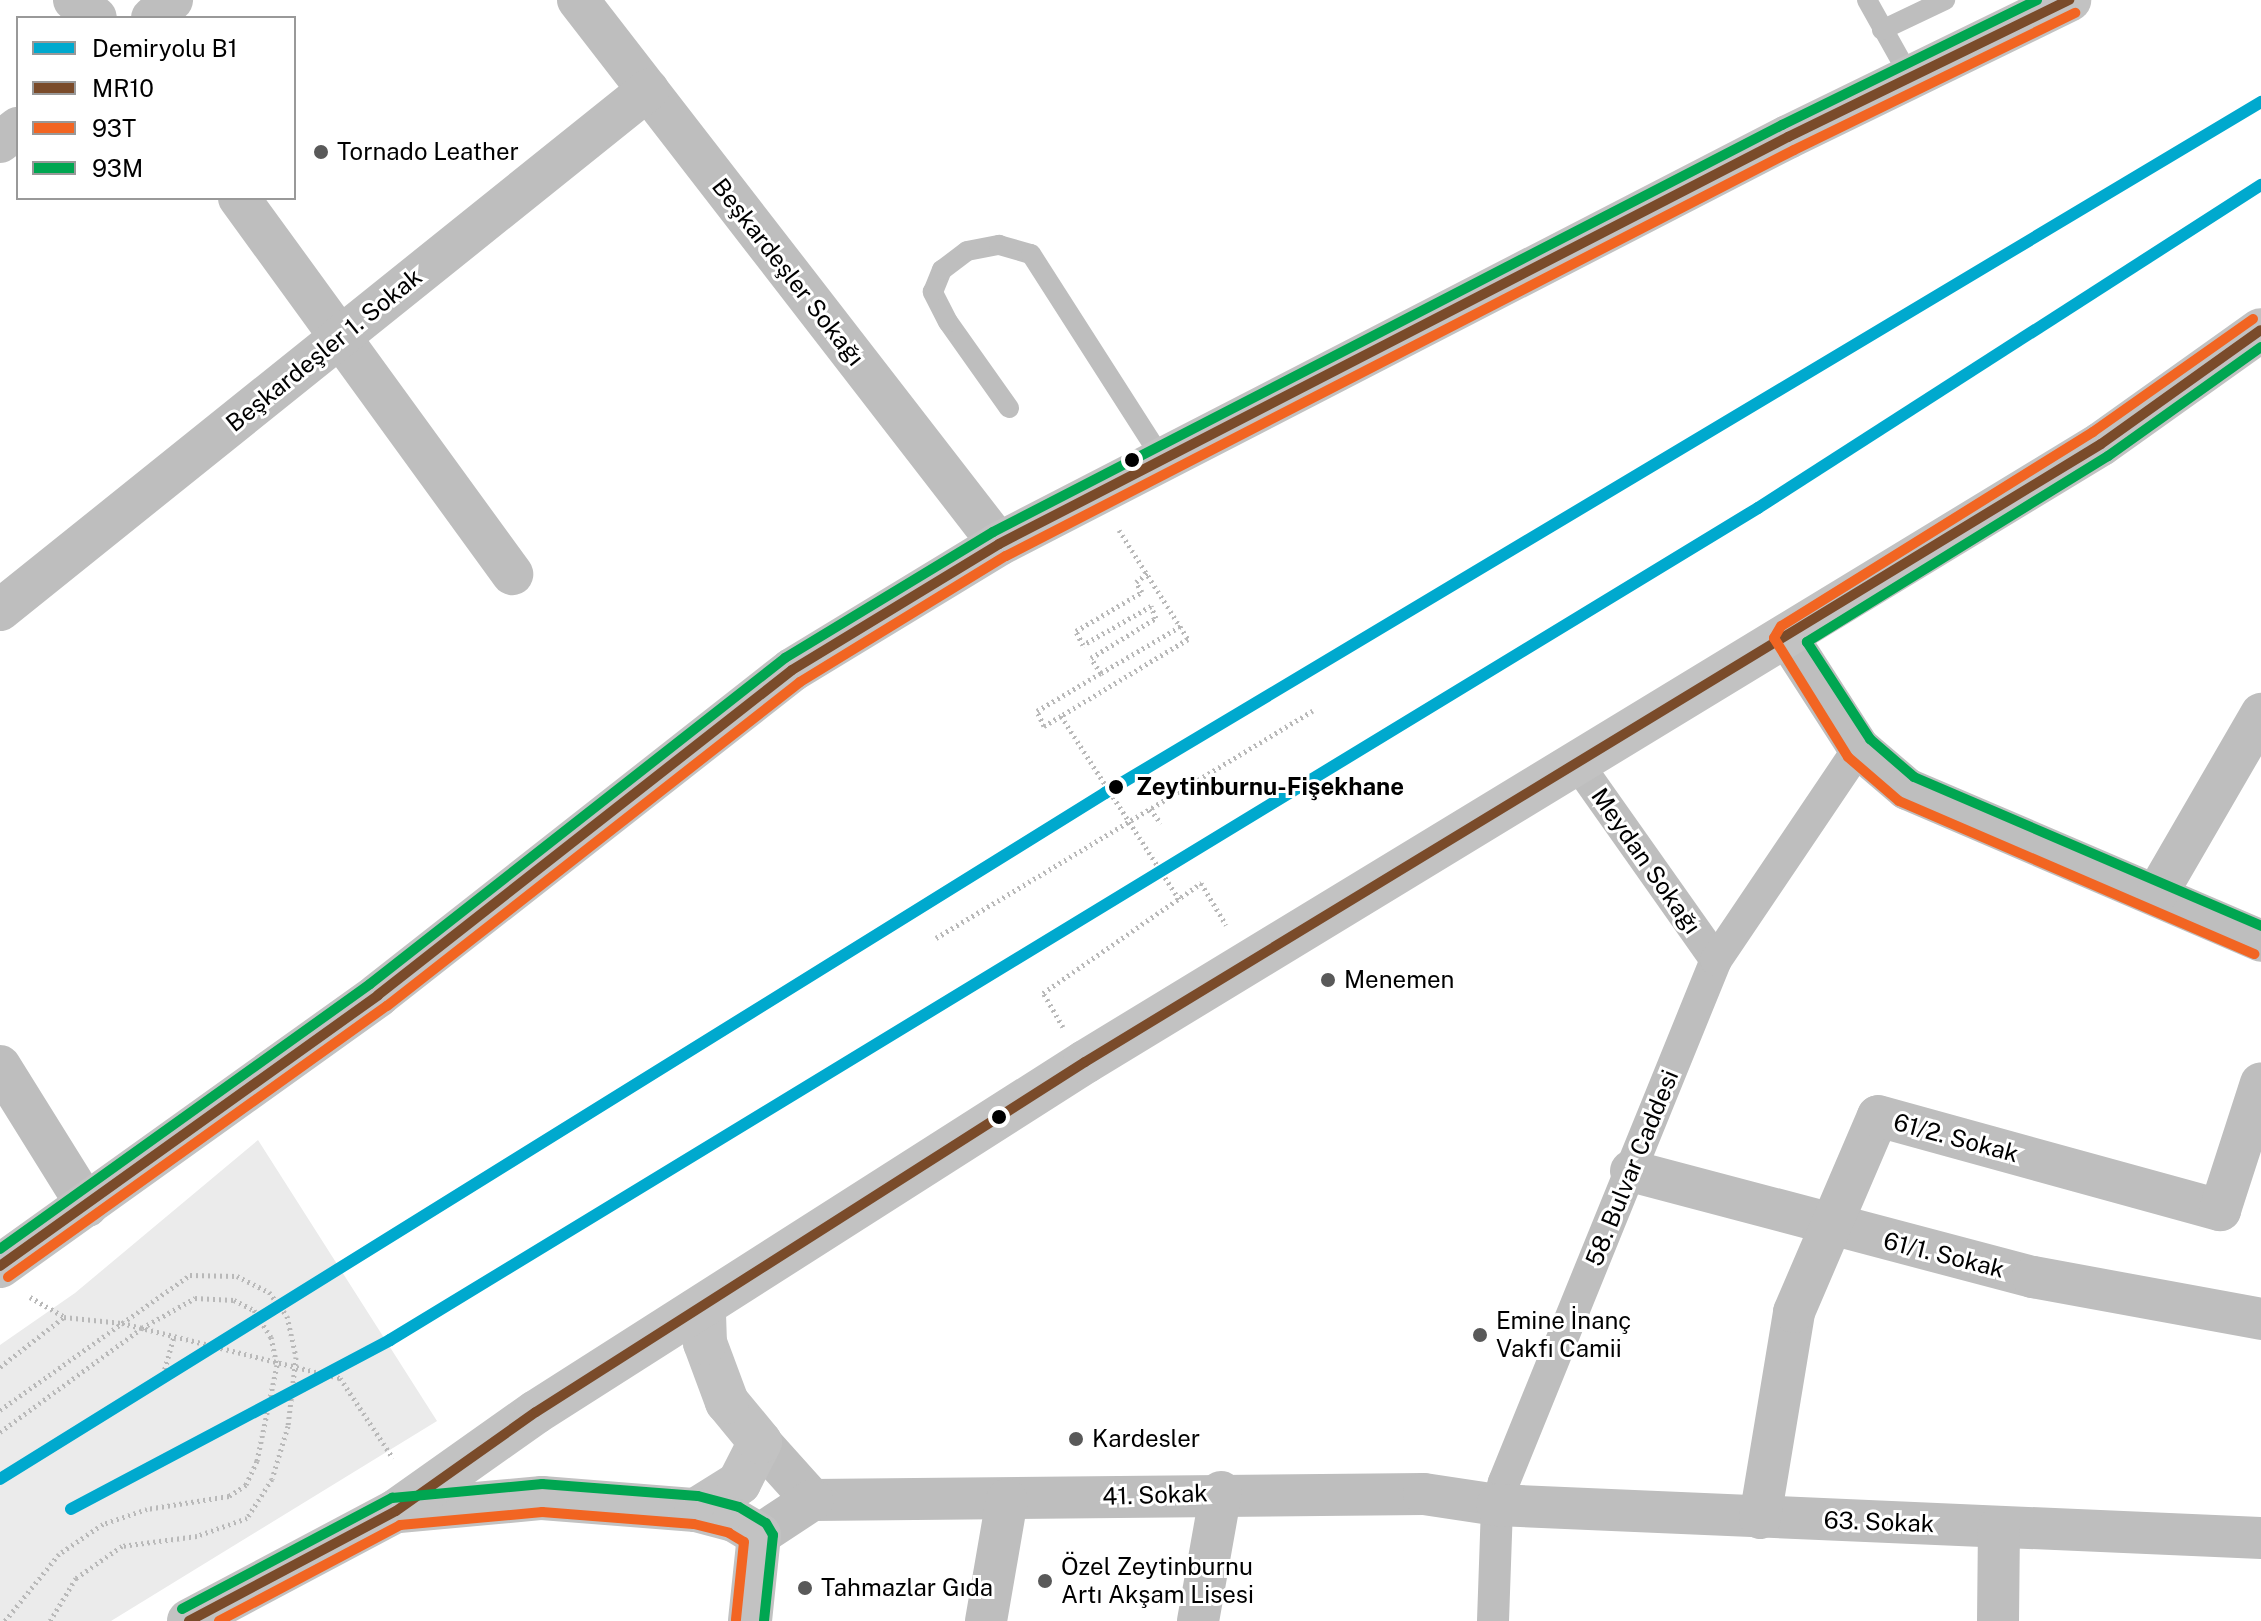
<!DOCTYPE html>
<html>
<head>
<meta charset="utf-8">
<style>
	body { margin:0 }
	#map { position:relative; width:2261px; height:1621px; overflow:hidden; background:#fff; font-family:"Public Sans",sans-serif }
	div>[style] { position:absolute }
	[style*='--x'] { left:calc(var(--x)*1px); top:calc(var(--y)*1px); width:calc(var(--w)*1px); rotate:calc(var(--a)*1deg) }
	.green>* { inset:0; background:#ebebeb }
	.path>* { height:5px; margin-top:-2.5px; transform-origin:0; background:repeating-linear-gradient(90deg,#b9b9b9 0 2px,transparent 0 6px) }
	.service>* { height:20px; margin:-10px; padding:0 10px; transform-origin:10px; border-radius:10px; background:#bebebe }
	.pedestrian>* { height:32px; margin:-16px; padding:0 16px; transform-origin:16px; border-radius:16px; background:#bebebe }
	.minor>* { height:42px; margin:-21px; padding:0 21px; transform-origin:21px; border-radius:21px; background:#bebebe }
	.secondary>* { height:44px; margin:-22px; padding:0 22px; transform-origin:22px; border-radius:22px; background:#c2c2c2 }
	.bus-1>* { height:10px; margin:-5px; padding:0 5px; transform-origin:5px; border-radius:5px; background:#7a4b2a }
	.bus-2>* { height:10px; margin:-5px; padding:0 5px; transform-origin:5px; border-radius:5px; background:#f26522 }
	.bus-3>* { height:10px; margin:-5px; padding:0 5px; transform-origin:5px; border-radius:5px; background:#00a651 }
	.rail-1>* { height:12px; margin:-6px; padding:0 6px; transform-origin:6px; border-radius:6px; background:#00a9ce }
	.dots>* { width:22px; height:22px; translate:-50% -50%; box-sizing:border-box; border:4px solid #fff; border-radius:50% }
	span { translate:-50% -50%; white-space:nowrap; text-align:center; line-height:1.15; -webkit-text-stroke:6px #fff; paint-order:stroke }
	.poi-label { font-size:24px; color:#000 }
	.left { translate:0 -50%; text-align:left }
	.street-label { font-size:24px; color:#000 }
	.stop-label { font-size:24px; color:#000; font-weight:700 }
	.legend { position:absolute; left:16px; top:16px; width:280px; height:184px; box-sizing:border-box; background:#fff; border:2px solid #999; margin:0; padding:10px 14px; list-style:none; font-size:24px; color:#000 }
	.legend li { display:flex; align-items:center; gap:16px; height:40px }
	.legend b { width:40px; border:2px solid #999 }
</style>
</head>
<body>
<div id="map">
	<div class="green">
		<i style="clip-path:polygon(258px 1140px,437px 1421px,111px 1621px,0 1621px,0 1345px,75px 1293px)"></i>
	</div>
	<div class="path">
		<i style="--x:1119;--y:530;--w:129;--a:57.7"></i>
		<i style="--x:1188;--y:639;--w:149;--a:148.8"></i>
		<i style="--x:1061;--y:716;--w:218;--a:57.2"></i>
		<i style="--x:1101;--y:673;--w:93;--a:-30.4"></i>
		<i style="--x:1061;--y:716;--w:20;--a:150"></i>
		<i style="--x:1044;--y:726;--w:17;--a:-115"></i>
		<i style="--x:1037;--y:711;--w:74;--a:-30.7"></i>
		<i style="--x:1101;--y:673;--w:18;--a:-124"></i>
		<i style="--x:1091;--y:658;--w:76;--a:-31.6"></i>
		<i style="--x:1156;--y:618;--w:13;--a:-113"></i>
		<i style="--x:1151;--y:606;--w:78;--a:150.2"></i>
		<i style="--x:1083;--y:645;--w:16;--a:-117"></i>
		<i style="--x:1076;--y:631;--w:77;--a:-30.6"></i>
		<i style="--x:1142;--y:592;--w:12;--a:-121"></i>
		<i style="--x:1136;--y:582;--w:15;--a:-37"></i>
		<i style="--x:1150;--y:809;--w:18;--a:52"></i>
		<i style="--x:936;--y:938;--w:440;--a:-31.1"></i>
		<i style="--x:1063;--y:1027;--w:39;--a:-120"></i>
		<i style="--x:1043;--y:993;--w:193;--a:-34.8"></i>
		<i style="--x:1201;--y:883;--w:49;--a:59.2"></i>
		<i style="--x:30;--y:1297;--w:39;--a:30"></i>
		<i style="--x:0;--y:1367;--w:81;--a:-38"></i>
		<i style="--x:64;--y:1317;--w:58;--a:5.9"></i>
		<i style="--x:122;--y:1323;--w:225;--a:14.2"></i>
		<i style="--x:340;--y:1378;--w:96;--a:56.5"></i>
		<i style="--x:163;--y:1375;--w:40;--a:-74"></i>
		<i style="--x:0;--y:1410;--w:233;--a:-35.4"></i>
		<i style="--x:190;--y:1275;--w:47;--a:1.2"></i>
		<i style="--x:237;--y:1276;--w:36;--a:27"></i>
		<i style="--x:269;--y:1292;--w:30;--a:53"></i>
		<i style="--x:287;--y:1316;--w:42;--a:77.6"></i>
		<i style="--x:296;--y:1357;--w:69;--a:96.6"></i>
		<i style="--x:288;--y:1426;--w:55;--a:106.8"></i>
		<i style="--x:272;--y:1479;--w:46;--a:122.7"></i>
		<i style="--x:247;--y:1518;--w:53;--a:160.2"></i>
		<i style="--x:197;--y:1536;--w:76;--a:172.4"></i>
		<i style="--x:122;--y:1546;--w:56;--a:145.2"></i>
		<i style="--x:76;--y:1578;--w:50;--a:121.2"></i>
		<i style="--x:0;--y:1432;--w:176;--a:-36.2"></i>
		<i style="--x:142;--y:1328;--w:61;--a:-29.5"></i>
		<i style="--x:195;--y:1298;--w:39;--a:3"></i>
		<i style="--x:234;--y:1300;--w:22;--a:27"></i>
		<i style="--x:254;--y:1310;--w:32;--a:58"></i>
		<i style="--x:271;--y:1337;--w:29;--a:78"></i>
		<i style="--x:277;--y:1365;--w:98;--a:101.8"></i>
		<i style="--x:257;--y:1461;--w:26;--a:115"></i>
		<i style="--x:246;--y:1485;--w:20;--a:147"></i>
		<i style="--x:229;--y:1496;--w:83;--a:171"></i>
		<i style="--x:147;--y:1509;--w:46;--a:161.2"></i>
		<i style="--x:103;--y:1524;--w:53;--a:145.7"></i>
		<i style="--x:59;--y:1554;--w:86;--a:128.9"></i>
	</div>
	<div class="service">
		<i style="--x:1867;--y:0;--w:88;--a:60.8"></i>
		<i style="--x:1882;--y:30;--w:70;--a:-25.5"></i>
		<i style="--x:1009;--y:408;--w:105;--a:-125.3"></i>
		<i style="--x:948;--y:322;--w:34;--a:-117"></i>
		<i style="--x:933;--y:292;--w:24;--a:-68"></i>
		<i style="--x:942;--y:270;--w:31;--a:-37"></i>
		<i style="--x:967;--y:251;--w:33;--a:-11"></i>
		<i style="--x:999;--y:245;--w:33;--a:16"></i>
		<i style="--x:1031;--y:254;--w:243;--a:57.4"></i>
	</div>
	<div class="pedestrian">
		<i style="--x:1577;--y:763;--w:241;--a:54.8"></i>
		<i style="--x:1493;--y:1621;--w:116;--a:-88"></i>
		<i style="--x:1497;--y:1505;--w:24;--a:-73"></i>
		<i style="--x:1504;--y:1482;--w:563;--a:-67.9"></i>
		<i style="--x:1716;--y:960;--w:256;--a:-56"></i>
	</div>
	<div class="minor">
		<i style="--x:74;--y:0;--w:28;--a:39"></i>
		<i style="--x:578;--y:0;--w:688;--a:52.26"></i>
		<i style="--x:152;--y:18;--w:27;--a:-42"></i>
		<i style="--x:0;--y:142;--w:23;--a:-38"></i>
		<i style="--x:239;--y:198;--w:465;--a:54"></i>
		<i style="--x:0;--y:610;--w:831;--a:-38.75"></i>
		<i style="--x:1788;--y:638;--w:131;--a:57.2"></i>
		<i style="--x:1859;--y:748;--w:63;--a:40.5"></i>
		<i style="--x:1907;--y:789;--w:385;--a:23.2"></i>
		<i style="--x:2158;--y:892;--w:206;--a:-59.9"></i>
		<i style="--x:0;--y:1066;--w:165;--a:58.1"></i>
		<i style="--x:1631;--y:1171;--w:416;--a:14.8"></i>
		<i style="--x:2033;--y:1277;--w:232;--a:10.4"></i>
		<i style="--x:760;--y:1442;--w:78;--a:48.1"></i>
		<i style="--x:812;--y:1500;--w:612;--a:-0.56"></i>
		<i style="--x:1424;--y:1494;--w:74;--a:8.6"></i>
		<i style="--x:1497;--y:1505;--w:765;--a:2.47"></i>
		<i style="--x:1760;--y:1518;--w:209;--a:-80.6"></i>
		<i style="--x:1794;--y:1312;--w:213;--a:-66.8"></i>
		<i style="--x:1878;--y:1116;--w:355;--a:15.4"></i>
		<i style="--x:2220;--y:1210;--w:133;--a:-72.1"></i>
		<i style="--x:759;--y:1535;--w:64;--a:-33.4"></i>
		<i style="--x:986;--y:1621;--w:123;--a:-80.2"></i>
		<i style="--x:1198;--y:1621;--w:131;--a:-79.9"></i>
		<i style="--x:1998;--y:1621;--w:94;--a:-89.4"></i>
	</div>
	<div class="secondary">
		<i style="--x:0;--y:1266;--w:465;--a:-35.6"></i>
		<i style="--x:378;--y:995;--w:526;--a:-38.13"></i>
		<i style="--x:792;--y:670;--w:242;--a:-31.3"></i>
		<i style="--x:999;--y:544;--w:888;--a:-27.29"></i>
		<i style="--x:1788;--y:137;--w:313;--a:-26"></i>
		<i style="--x:696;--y:1510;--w:51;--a:-32.1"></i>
		<i style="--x:739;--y:1483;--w:46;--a:-62.9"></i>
		<i style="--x:760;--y:1442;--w:52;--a:-129.5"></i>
		<i style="--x:727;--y:1402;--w:63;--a:-110.4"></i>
		<i style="--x:705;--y:1343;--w:35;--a:-92"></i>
		<i style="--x:399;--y:1511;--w:144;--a:-5.2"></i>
		<i style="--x:542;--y:1498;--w:154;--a:4.5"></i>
		<i style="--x:696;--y:1510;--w:39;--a:15"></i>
		<i style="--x:734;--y:1520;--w:29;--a:31"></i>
		<i style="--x:759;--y:1535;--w:86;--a:96"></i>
		<i style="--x:189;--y:1621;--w:234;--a:-28"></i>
		<i style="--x:396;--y:1511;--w:171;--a:-35.3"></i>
		<i style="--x:536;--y:1412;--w:651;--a:-32.52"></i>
		<i style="--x:1085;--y:1062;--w:1189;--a:-31.31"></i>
		<i style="--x:2101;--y:444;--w:196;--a:-35.5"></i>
	</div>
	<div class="bus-1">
		<i style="--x:0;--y:1266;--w:465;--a:-35.6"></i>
		<i style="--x:378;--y:995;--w:526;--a:-38.13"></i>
		<i style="--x:792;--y:670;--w:242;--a:-31.3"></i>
		<i style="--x:999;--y:544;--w:888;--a:-27.29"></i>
		<i style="--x:1788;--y:137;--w:313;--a:-26"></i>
		<i style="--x:189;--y:1621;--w:234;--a:-28"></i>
		<i style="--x:396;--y:1511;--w:171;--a:-35.3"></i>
		<i style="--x:536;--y:1412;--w:651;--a:-32.52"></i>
		<i style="--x:1085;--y:1062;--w:1189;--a:-31.31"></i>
		<i style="--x:2101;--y:444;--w:196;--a:-35.5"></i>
	</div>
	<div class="bus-2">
		<i style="--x:2253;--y:319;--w:196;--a:144.8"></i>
		<i style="--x:2093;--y:432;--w:367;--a:148.1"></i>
		<i style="--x:1781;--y:626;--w:14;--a:120"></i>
		<i style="--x:1774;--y:638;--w:140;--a:58.1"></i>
		<i style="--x:1848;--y:757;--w:67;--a:40.8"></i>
		<i style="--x:1899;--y:801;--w:387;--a:23.3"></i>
		<i style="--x:8;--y:1277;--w:466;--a:-35.6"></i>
		<i style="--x:387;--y:1006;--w:525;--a:-38.11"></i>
		<i style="--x:800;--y:682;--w:241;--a:-31.5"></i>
		<i style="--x:1006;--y:556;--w:886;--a:-27.26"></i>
		<i style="--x:1794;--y:150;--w:313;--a:-26"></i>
		<i style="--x:219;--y:1621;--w:205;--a:-27.9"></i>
		<i style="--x:400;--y:1525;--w:143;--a:-5.2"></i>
		<i style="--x:542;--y:1512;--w:152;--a:4.5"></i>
		<i style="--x:694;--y:1524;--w:36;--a:14"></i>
		<i style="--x:729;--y:1533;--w:17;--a:31"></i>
		<i style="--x:744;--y:1542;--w:78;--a:95.9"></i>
	</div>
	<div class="bus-3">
		<i style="--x:2261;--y:347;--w:188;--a:144.5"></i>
		<i style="--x:2108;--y:456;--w:354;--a:148.3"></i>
		<i style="--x:1807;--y:642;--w:116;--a:57"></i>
		<i style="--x:1870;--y:739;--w:58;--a:40.8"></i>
		<i style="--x:1914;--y:777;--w:378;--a:23.2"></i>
		<i style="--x:0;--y:1249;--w:455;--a:-35.6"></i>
		<i style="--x:370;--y:984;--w:528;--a:-38.15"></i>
		<i style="--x:785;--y:658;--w:243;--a:-31.2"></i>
		<i style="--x:993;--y:532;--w:888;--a:-27.29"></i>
		<i style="--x:1782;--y:125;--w:284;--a:-26.1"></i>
		<i style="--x:182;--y:1609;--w:238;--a:-27.9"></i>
		<i style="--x:392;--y:1498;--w:151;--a:-5.3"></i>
		<i style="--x:542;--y:1484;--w:156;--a:4.4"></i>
		<i style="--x:698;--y:1496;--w:42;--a:15"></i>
		<i style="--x:739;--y:1507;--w:31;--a:31"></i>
		<i style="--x:766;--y:1523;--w:14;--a:60"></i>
		<i style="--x:773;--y:1535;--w:86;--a:96"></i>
	</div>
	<div class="rail-1">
		<i style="--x:0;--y:1479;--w:1301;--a:-31.83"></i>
		<i style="--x:1105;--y:793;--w:1347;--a:-30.87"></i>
		<i style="--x:71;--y:1509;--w:361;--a:-27.9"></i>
		<i style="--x:390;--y:1340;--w:1601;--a:-31.31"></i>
		<i style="--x:1758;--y:508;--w:598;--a:-32.71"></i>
	</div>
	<div class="dots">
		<i style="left:321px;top:152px;background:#595959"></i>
		<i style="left:1132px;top:460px;background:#000"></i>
		<i style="left:1116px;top:787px;background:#000"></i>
		<i style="left:1328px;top:980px;background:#595959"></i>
		<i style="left:999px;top:1117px;background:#000"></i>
		<i style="left:1480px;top:1335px;background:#595959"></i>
		<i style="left:1076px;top:1439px;background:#595959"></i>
		<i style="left:1045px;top:1581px;background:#595959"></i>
		<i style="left:805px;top:1588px;background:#595959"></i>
	</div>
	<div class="poi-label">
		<span class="left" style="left:337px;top:152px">Tornado Leather</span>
		<span class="left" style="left:1344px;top:980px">Menemen</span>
		<span class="left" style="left:1496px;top:1335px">Emine İnanç<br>Vakfı Camii</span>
		<span class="left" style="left:1092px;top:1439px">Kardesler</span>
		<span class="left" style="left:1061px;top:1581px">Özel Zeytinburnu<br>Artı Akşam Lisesi</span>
		<span class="left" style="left:821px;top:1588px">Tahmazlar Gıda</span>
	</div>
	<div class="street-label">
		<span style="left:788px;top:272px;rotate:52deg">Beşkardeşler Sokağı</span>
		<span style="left:324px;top:350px;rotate:-39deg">Beşkardeşler 1. Sokak</span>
		<span style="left:1646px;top:861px;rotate:55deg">Meydan Sokağı</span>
		<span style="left:1956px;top:1138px;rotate:15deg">61/2. Sokak</span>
		<span style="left:1632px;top:1168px;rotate:-68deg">58. Bulvar Caddesi</span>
		<span style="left:1944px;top:1255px;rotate:14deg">61/1. Sokak</span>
		<span style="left:1155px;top:1495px;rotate:-2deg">41. Sokak</span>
		<span style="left:1879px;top:1522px;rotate:2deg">63. Sokak</span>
	</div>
	<div class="stop-label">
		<span class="left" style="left:1136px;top:787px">Zeytinburnu-Fişekhane</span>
	</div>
	<ul class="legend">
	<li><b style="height:10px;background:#00a9ce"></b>Demiryolu B1</li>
	<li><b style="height:10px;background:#7a4b2a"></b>MR10</li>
	<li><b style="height:10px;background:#f26522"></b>93T</li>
	<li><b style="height:10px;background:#00a651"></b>93M</li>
	</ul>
</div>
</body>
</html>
